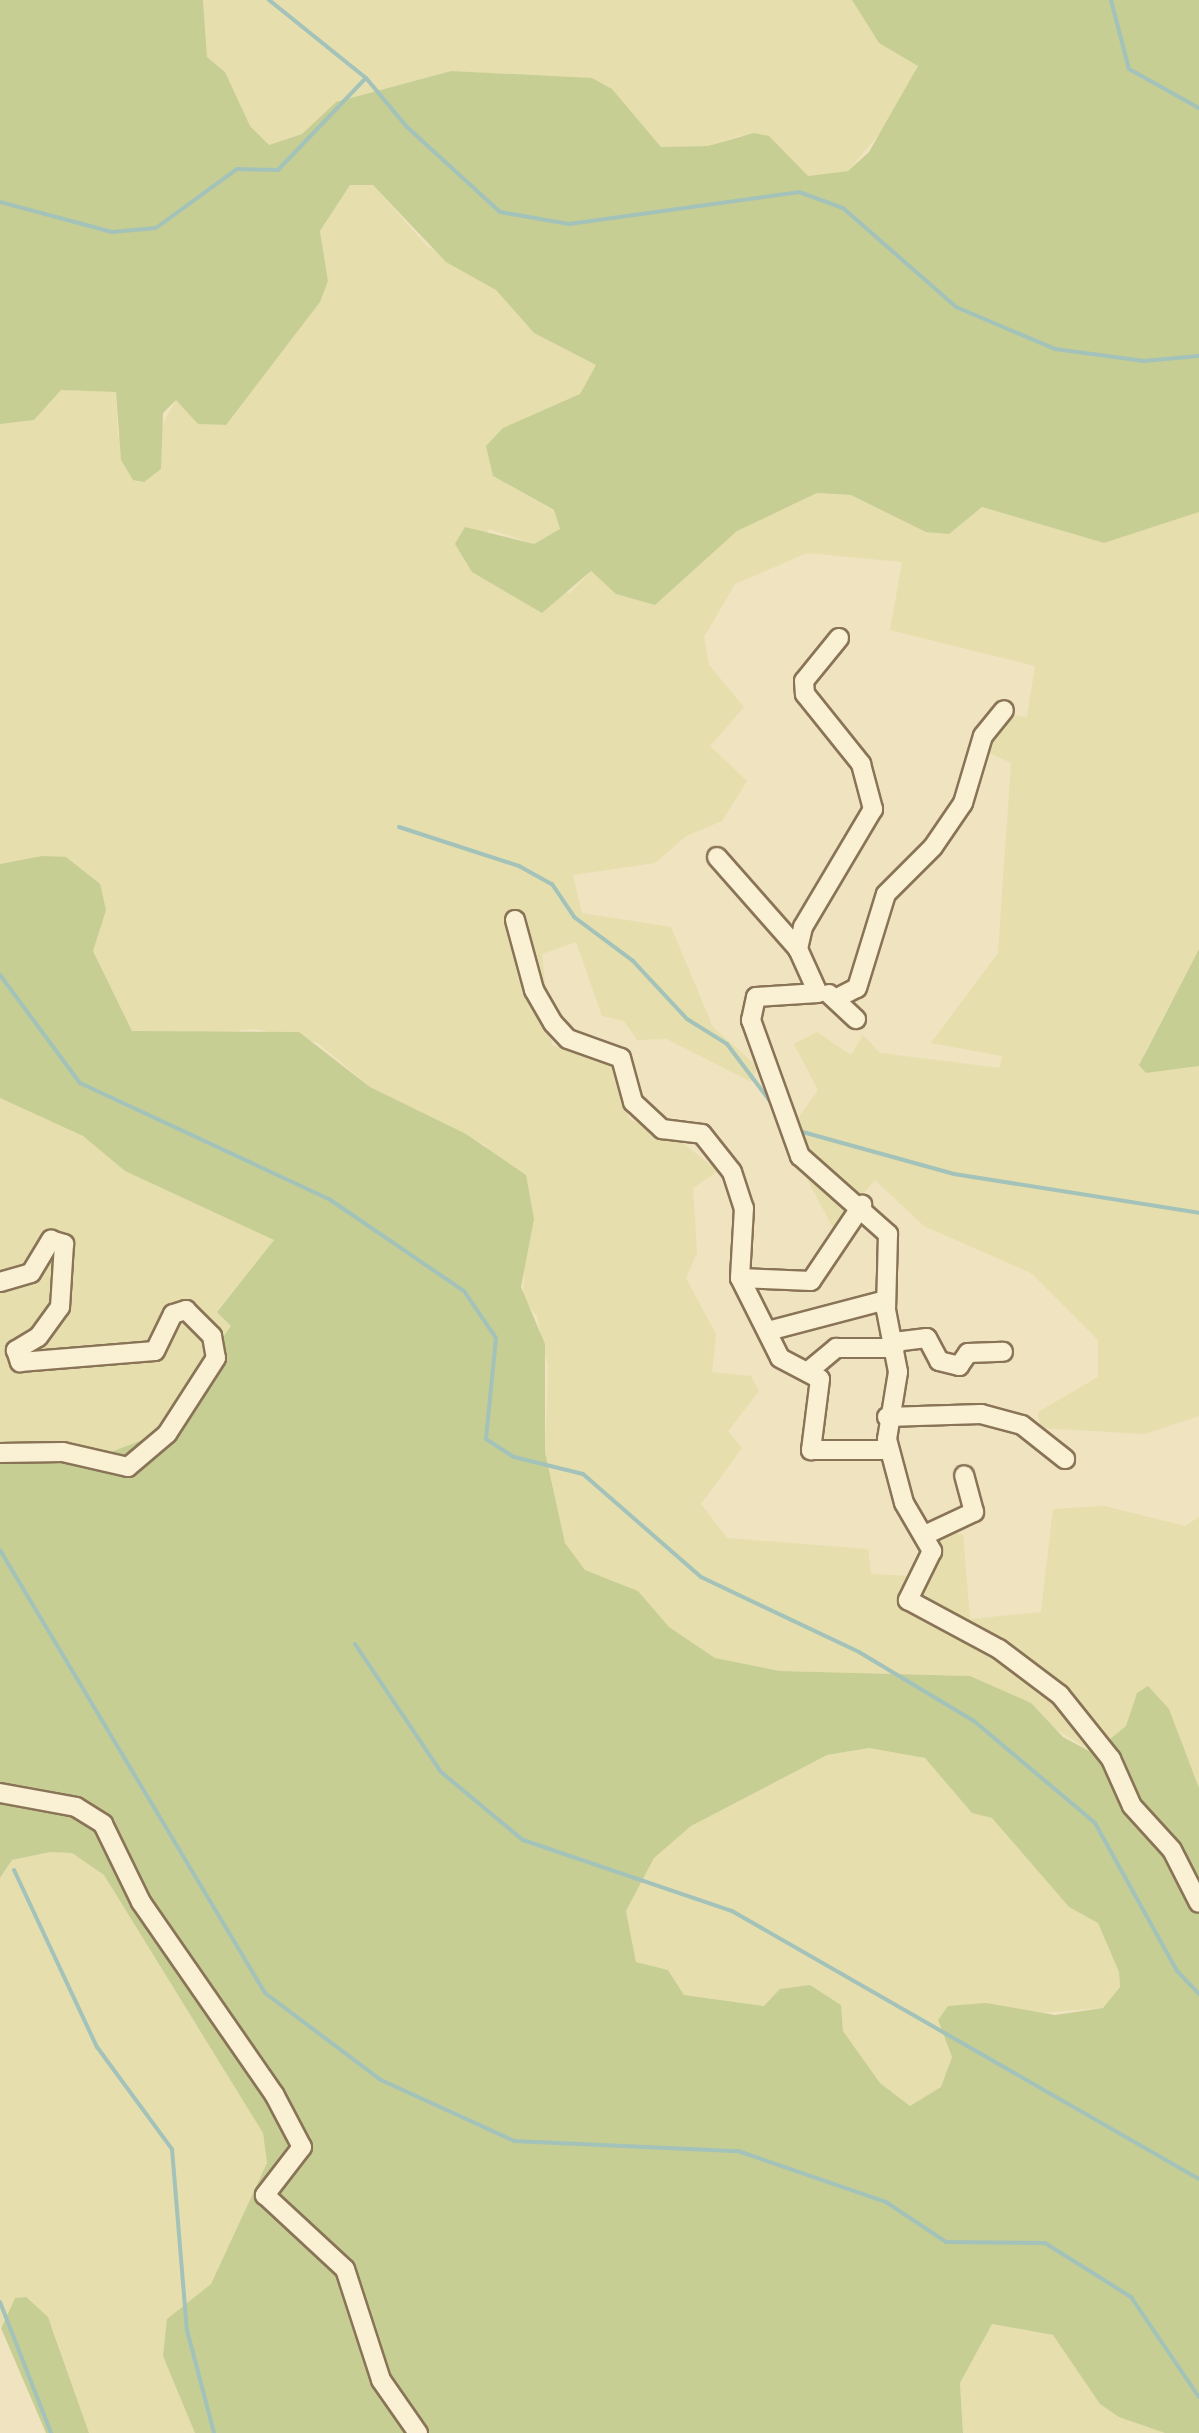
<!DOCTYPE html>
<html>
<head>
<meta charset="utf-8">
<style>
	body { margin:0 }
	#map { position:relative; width:1199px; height:2433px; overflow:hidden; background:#f0e3c0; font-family:Lora,serif }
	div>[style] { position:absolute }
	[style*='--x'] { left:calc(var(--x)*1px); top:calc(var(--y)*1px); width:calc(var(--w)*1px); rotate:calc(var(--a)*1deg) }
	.farmland>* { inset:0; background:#e6dead }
	.green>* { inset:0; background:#c6ce94 }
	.stream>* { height:4px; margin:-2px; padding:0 2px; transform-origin:2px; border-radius:2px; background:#a3c2ba }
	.roads { filter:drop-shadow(2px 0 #8a7457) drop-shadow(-2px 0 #8a7457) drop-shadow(0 2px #8a7457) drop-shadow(0 -2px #8a7457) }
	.minor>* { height:18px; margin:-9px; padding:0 9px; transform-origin:9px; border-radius:9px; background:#faf0d4 }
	span { translate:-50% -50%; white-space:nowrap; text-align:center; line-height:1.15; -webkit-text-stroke:7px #f7edd0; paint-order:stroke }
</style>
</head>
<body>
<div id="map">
	<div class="farmland">
		<i style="clip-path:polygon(203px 0,852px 0,879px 43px,918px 65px,892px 119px,848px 171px,808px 176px,742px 135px,708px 146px,661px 147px,612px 89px,592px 79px,451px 71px,336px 102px,302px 134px,269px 145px,250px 126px,225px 72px,207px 57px)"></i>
		<i style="clip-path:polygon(350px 185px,373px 185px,427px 246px,496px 290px,534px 333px,596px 365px,580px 394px,514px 424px,493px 476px,554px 511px,560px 529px,534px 544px,489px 529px,472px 572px,500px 587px,570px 593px,591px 571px,616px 594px,655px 605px,737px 531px,817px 493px,851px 495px,949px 534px,982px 507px,1104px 543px,1199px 512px,1199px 949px,1143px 1055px,1146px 1073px,1199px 1066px,1199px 1416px,1145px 1434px,1040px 1428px,1038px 1412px,1098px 1377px,1098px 1340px,1031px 1273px,924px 1226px,875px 1180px,833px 1228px,805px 1175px,793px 1126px,818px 1090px,794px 1044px,817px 1032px,851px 1055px,863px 1035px,880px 1053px,1000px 1068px,1002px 1056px,931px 1043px,998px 953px,1011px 763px,987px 752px,992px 713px,1027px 717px,1035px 666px,890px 630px,902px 562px,807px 553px,735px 584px,704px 637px,709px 665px,744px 707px,710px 746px,747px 781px,722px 821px,686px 836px,655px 863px,573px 875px,582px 913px,671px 927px,713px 1027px,758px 1067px,751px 1082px,667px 1039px,637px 1040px,624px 1021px,602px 1016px,576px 942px,542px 954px,552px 1045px,612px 1062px,629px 1119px,675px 1137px,718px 1171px,693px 1188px,697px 1253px,686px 1278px,716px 1334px,712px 1372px,751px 1376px,759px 1391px,728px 1431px,742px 1448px,701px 1504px,727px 1538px,868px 1549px,871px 1574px,910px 1576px,930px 1527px,963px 1535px,970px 1619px,1041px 1612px,1053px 1509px,1104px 1506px,1185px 1526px,1199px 1517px,1199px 1788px,1169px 1709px,1137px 1693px,1126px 1726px,1094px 1753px,970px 1676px,780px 1671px,715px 1658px,669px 1627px,638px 1591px,585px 1570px,565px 1543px,545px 1452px,548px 1367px,537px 1316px,523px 1299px,524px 1276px,485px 1145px,370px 1087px,318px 1043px,255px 1029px,190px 1036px,132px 1031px,93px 951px,101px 920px,31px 859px,0 864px,0 424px,34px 420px,61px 390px,116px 392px,118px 437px,162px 426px,176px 399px,198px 424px,226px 425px,328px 281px,320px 231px)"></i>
		<i style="clip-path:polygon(0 1098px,83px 1136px,125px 1171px,274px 1240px,217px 1311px,231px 1326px,150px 1437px,103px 1455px,0 1445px)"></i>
		<i style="clip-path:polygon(869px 1748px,925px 1758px,972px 1813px,992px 1818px,1069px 1907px,1098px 1923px,1119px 1972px,1120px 1987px,1103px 2008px,1025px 2014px,986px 2003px,938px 2020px,952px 2057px,941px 2088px,910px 2106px,880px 2083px,843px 2031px,841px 2005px,810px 1985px,765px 2006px,684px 1995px,668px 1970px,636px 1962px,626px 1911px,654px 1858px,691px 1826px,827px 1755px)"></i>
		<i style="clip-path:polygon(50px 1852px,72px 1853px,104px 1875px,263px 2133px,267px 2163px,211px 2284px,167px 2319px,195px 2433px,89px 2433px,52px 2326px,15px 2298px,0 2327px,0 1878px,12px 1860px)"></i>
		<i style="clip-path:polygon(991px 2324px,1053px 2335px,1100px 2404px,1165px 2433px,963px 2433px,960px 2383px)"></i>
	</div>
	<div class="green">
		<i style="clip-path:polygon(0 0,203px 0,207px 57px,225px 72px,250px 126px,269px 145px,302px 134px,336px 102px,451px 71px,592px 78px,612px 89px,661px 147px,708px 146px,754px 133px,769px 136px,808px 176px,848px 171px,869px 152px,918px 66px,879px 43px,852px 0,1199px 0,1199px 512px,1104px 543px,982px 507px,949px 534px,926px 532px,851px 495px,817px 493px,737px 531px,655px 605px,616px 594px,591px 571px,542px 613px,472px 572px,455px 544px,465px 527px,534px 544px,560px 529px,554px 510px,493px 476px,486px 446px,503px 428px,580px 394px,596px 365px,534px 333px,496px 290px,446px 262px,373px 185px,350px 185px,320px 231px,328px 281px,320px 302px,226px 425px,198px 424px,176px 400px,163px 413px,161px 469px,144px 482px,133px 480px,121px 460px,116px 392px,61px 390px,34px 420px,0 424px)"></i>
		<i style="clip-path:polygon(evenodd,42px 856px,66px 857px,100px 884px,106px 910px,93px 951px,132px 1031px,299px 1032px,370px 1087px,466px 1134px,526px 1175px,534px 1219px,521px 1287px,545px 1344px,545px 1452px,565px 1543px,585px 1570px,638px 1591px,669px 1627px,715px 1658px,780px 1671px,970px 1676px,1031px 1703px,1063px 1737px,1093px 1753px,1126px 1726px,1137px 1693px,1148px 1686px,1169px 1709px,1199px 1788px,1199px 2433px,1165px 2433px,1119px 2417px,1100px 2404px,1053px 2335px,992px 2324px,960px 2383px,963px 2433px,195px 2433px,163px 2356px,167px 2319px,211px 2284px,267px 2163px,263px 2133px,104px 1875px,72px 1853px,50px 1852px,12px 1860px,0 1878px,0 1445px,103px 1455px,150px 1437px,231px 1326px,217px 1312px,274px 1240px,125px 1171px,83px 1136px,0 1098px,0 864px,42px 856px,869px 1748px,925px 1758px,972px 1813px,992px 1818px,1069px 1907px,1098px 1923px,1119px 1972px,1120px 1987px,1103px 2008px,1055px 2015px,986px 2003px,948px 2006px,938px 2020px,952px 2057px,941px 2087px,910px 2106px,880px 2083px,843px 2031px,841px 2005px,810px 1985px,780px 1989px,764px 2006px,684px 1995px,668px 1970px,636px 1962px,626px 1911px,654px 1858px,691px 1826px,827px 1755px,869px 1748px)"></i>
		<i style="clip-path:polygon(1199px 949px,1199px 1066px,1146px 1073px,1139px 1065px)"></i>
		<i style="clip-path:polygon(26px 2297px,48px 2317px,89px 2433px,46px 2433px,1px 2328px,15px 2298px)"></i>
	</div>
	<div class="stream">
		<i style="--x:269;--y:0;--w:124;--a:38.8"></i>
		<i style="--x:366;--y:78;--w:64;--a:50.1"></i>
		<i style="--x:407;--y:127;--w:126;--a:42.4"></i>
		<i style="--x:500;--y:212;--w:70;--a:9.9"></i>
		<i style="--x:569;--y:224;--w:232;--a:-7.9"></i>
		<i style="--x:799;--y:192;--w:47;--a:20"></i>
		<i style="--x:843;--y:208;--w:150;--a:41.2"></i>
		<i style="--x:956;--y:307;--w:108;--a:23"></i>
		<i style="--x:1055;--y:349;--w:90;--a:7.7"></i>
		<i style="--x:1144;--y:361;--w:55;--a:-5.2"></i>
		<i style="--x:1111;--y:0;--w:71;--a:75.4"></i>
		<i style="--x:1129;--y:69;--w:80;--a:29.1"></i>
		<i style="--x:0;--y:202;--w:116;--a:15"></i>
		<i style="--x:112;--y:232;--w:44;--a:-5.2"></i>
		<i style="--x:156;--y:228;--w:100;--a:-36.1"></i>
		<i style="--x:237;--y:169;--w:41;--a:1.4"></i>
		<i style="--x:278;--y:170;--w:127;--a:-46.3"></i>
		<i style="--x:399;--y:827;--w:126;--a:18"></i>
		<i style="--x:519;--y:866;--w:38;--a:29"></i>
		<i style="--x:552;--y:884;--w:40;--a:56"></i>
		<i style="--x:574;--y:917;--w:74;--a:36.7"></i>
		<i style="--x:633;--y:961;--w:79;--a:47"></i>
		<i style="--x:687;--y:1019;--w:47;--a:32"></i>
		<i style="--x:727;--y:1044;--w:76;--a:53"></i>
		<i style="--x:0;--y:975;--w:134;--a:53.5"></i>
		<i style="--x:80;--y:1083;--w:275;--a:25"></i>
		<i style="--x:329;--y:1199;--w:163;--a:34.3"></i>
		<i style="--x:464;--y:1291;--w:57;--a:55.8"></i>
		<i style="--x:496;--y:1338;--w:101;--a:95.7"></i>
		<i style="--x:486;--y:1439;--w:33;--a:33"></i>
		<i style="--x:514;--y:1457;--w:71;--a:13.8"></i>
		<i style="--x:583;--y:1474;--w:157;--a:41.1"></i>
		<i style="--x:701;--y:1577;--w:175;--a:25.4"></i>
		<i style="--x:859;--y:1652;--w:134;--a:31"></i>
		<i style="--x:974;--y:1721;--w:158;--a:40.1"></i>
		<i style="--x:1095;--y:1823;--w:169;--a:61"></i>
		<i style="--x:1177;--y:1971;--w:32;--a:46"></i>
		<i style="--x:799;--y:1131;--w:161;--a:15.5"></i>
		<i style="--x:954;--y:1174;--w:248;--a:9"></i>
		<i style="--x:0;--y:1550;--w:516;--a:59.11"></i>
		<i style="--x:265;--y:1993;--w:145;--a:36.9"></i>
		<i style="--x:381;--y:2080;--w:146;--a:24.6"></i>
		<i style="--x:514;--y:2141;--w:224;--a:2.6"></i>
		<i style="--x:738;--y:2151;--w:157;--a:19"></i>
		<i style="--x:886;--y:2202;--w:72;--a:33.7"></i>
		<i style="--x:946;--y:2242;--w:99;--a:0.6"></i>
		<i style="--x:1045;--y:2243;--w:102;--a:32.1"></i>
		<i style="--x:1131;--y:2297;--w:121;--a:55.8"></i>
		<i style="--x:355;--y:1644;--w:154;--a:56.1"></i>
		<i style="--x:441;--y:1772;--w:107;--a:39.7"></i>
		<i style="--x:523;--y:1840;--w:221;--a:18.8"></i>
		<i style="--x:732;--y:1911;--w:538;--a:29.85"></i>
		<i style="--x:14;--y:1870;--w:195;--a:64.9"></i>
		<i style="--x:97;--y:2047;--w:127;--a:53.7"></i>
		<i style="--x:172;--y:2149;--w:182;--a:85.3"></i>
		<i style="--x:187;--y:2330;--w:106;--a:75.3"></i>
		<i style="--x:0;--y:2302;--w:141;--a:68.7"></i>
	</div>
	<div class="roads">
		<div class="minor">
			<i style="--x:839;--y:638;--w:55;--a:129.1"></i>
			<i style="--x:804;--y:681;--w:13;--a:86"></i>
			<i style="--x:805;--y:694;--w:90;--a:51.3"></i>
			<i style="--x:861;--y:764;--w:47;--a:75.1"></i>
			<i style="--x:873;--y:809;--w:137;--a:120.7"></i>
			<i style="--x:803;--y:927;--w:23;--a:103"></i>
			<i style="--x:798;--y:949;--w:48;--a:65.6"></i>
			<i style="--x:818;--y:993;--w:62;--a:176.3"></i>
			<i style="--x:756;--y:997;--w:24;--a:102"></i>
			<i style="--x:751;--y:1020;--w:145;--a:70.2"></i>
			<i style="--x:800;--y:1156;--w:118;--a:41.6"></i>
			<i style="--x:888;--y:1234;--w:76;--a:91.5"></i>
			<i style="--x:886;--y:1310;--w:63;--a:79"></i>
			<i style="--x:898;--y:1372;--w:68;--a:99.3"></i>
			<i style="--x:887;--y:1439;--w:66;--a:75.1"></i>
			<i style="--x:904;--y:1503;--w:56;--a:59.7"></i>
			<i style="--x:932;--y:1551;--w:55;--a:116.1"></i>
			<i style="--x:908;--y:1600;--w:103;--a:28.3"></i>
			<i style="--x:999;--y:1649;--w:76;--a:37"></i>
			<i style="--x:1060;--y:1695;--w:82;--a:51.4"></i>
			<i style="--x:1111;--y:1759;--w:51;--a:65.9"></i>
			<i style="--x:1132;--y:1806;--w:59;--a:47.7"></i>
			<i style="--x:1172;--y:1850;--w:59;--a:63"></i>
			<i style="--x:717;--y:857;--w:123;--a:48.6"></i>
			<i style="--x:515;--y:920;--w:73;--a:74.8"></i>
			<i style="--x:534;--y:990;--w:38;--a:60"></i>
			<i style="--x:553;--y:1023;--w:22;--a:47"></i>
			<i style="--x:568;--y:1039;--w:56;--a:19.7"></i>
			<i style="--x:621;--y:1058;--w:46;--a:74.7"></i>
			<i style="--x:633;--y:1102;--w:40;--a:43"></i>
			<i style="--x:662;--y:1129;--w:40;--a:7.1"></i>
			<i style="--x:702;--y:1134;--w:48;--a:51.7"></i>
			<i style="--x:732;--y:1172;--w:38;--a:72"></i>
			<i style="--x:744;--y:1208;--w:70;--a:93.3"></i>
			<i style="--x:740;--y:1278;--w:89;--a:63.4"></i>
			<i style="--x:780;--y:1358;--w:45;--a:27.7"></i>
			<i style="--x:820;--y:1379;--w:72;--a:97.2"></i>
			<i style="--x:811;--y:1450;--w:78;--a:0"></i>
			<i style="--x:829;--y:994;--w:37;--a:43"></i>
			<i style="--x:837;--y:998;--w:22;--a:-27"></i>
			<i style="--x:857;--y:988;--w:98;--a:-72.9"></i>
			<i style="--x:886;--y:894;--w:66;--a:-45"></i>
			<i style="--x:933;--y:847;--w:53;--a:-55.7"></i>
			<i style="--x:963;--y:803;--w:70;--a:-73.4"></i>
			<i style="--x:983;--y:736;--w:33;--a:-51"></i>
			<i style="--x:740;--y:1278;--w:71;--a:2.4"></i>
			<i style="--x:811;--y:1281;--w:92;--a:-56.1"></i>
			<i style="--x:0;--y:1282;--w:32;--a:-16"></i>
			<i style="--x:31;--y:1273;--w:39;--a:-59"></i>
			<i style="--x:51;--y:1240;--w:14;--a:17"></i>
			<i style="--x:64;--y:1244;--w:63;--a:93.6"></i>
			<i style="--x:60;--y:1307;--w:37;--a:126"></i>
			<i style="--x:38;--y:1337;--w:26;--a:149"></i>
			<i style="--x:16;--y:1350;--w:13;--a:72"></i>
			<i style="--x:20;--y:1362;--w:135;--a:-4.7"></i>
			<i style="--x:155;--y:1351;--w:41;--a:-64.1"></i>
			<i style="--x:173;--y:1314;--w:14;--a:-17"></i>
			<i style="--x:186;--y:1310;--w:37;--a:45"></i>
			<i style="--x:212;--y:1336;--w:22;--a:80"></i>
			<i style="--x:216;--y:1358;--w:90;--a:122.8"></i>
			<i style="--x:167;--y:1434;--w:51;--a:139.8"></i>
			<i style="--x:128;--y:1467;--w:67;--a:-167"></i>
			<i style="--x:63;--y:1452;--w:63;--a:179.1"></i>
			<i style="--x:768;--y:1331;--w:122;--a:-14.7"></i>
			<i style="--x:894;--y:1342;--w:33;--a:-7"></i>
			<i style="--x:927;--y:1338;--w:26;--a:62"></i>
			<i style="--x:939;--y:1361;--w:21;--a:14"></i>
			<i style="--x:959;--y:1366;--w:16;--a:-55"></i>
			<i style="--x:968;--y:1353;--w:35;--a:-2"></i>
			<i style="--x:811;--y:1369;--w:33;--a:-40"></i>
			<i style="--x:836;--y:1348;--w:59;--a:0"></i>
			<i style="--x:887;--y:1417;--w:94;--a:-1.8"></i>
			<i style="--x:981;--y:1414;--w:42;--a:15"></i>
			<i style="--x:1022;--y:1425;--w:55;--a:38.3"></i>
			<i style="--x:927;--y:1534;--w:52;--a:-25.1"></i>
			<i style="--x:974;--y:1512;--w:38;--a:-105"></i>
			<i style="--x:0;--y:1793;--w:77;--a:10.4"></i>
			<i style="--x:76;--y:1807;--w:32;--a:32"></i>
			<i style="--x:103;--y:1824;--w:87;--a:64"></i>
			<i style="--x:141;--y:1902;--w:234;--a:55.3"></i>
			<i style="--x:274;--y:2094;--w:60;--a:62.2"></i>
			<i style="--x:302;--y:2147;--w:61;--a:127.6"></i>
			<i style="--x:265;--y:2195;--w:109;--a:42.8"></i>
			<i style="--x:345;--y:2269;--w:117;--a:72"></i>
			<i style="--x:381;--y:2380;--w:65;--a:55.1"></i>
		</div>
	</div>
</div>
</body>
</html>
